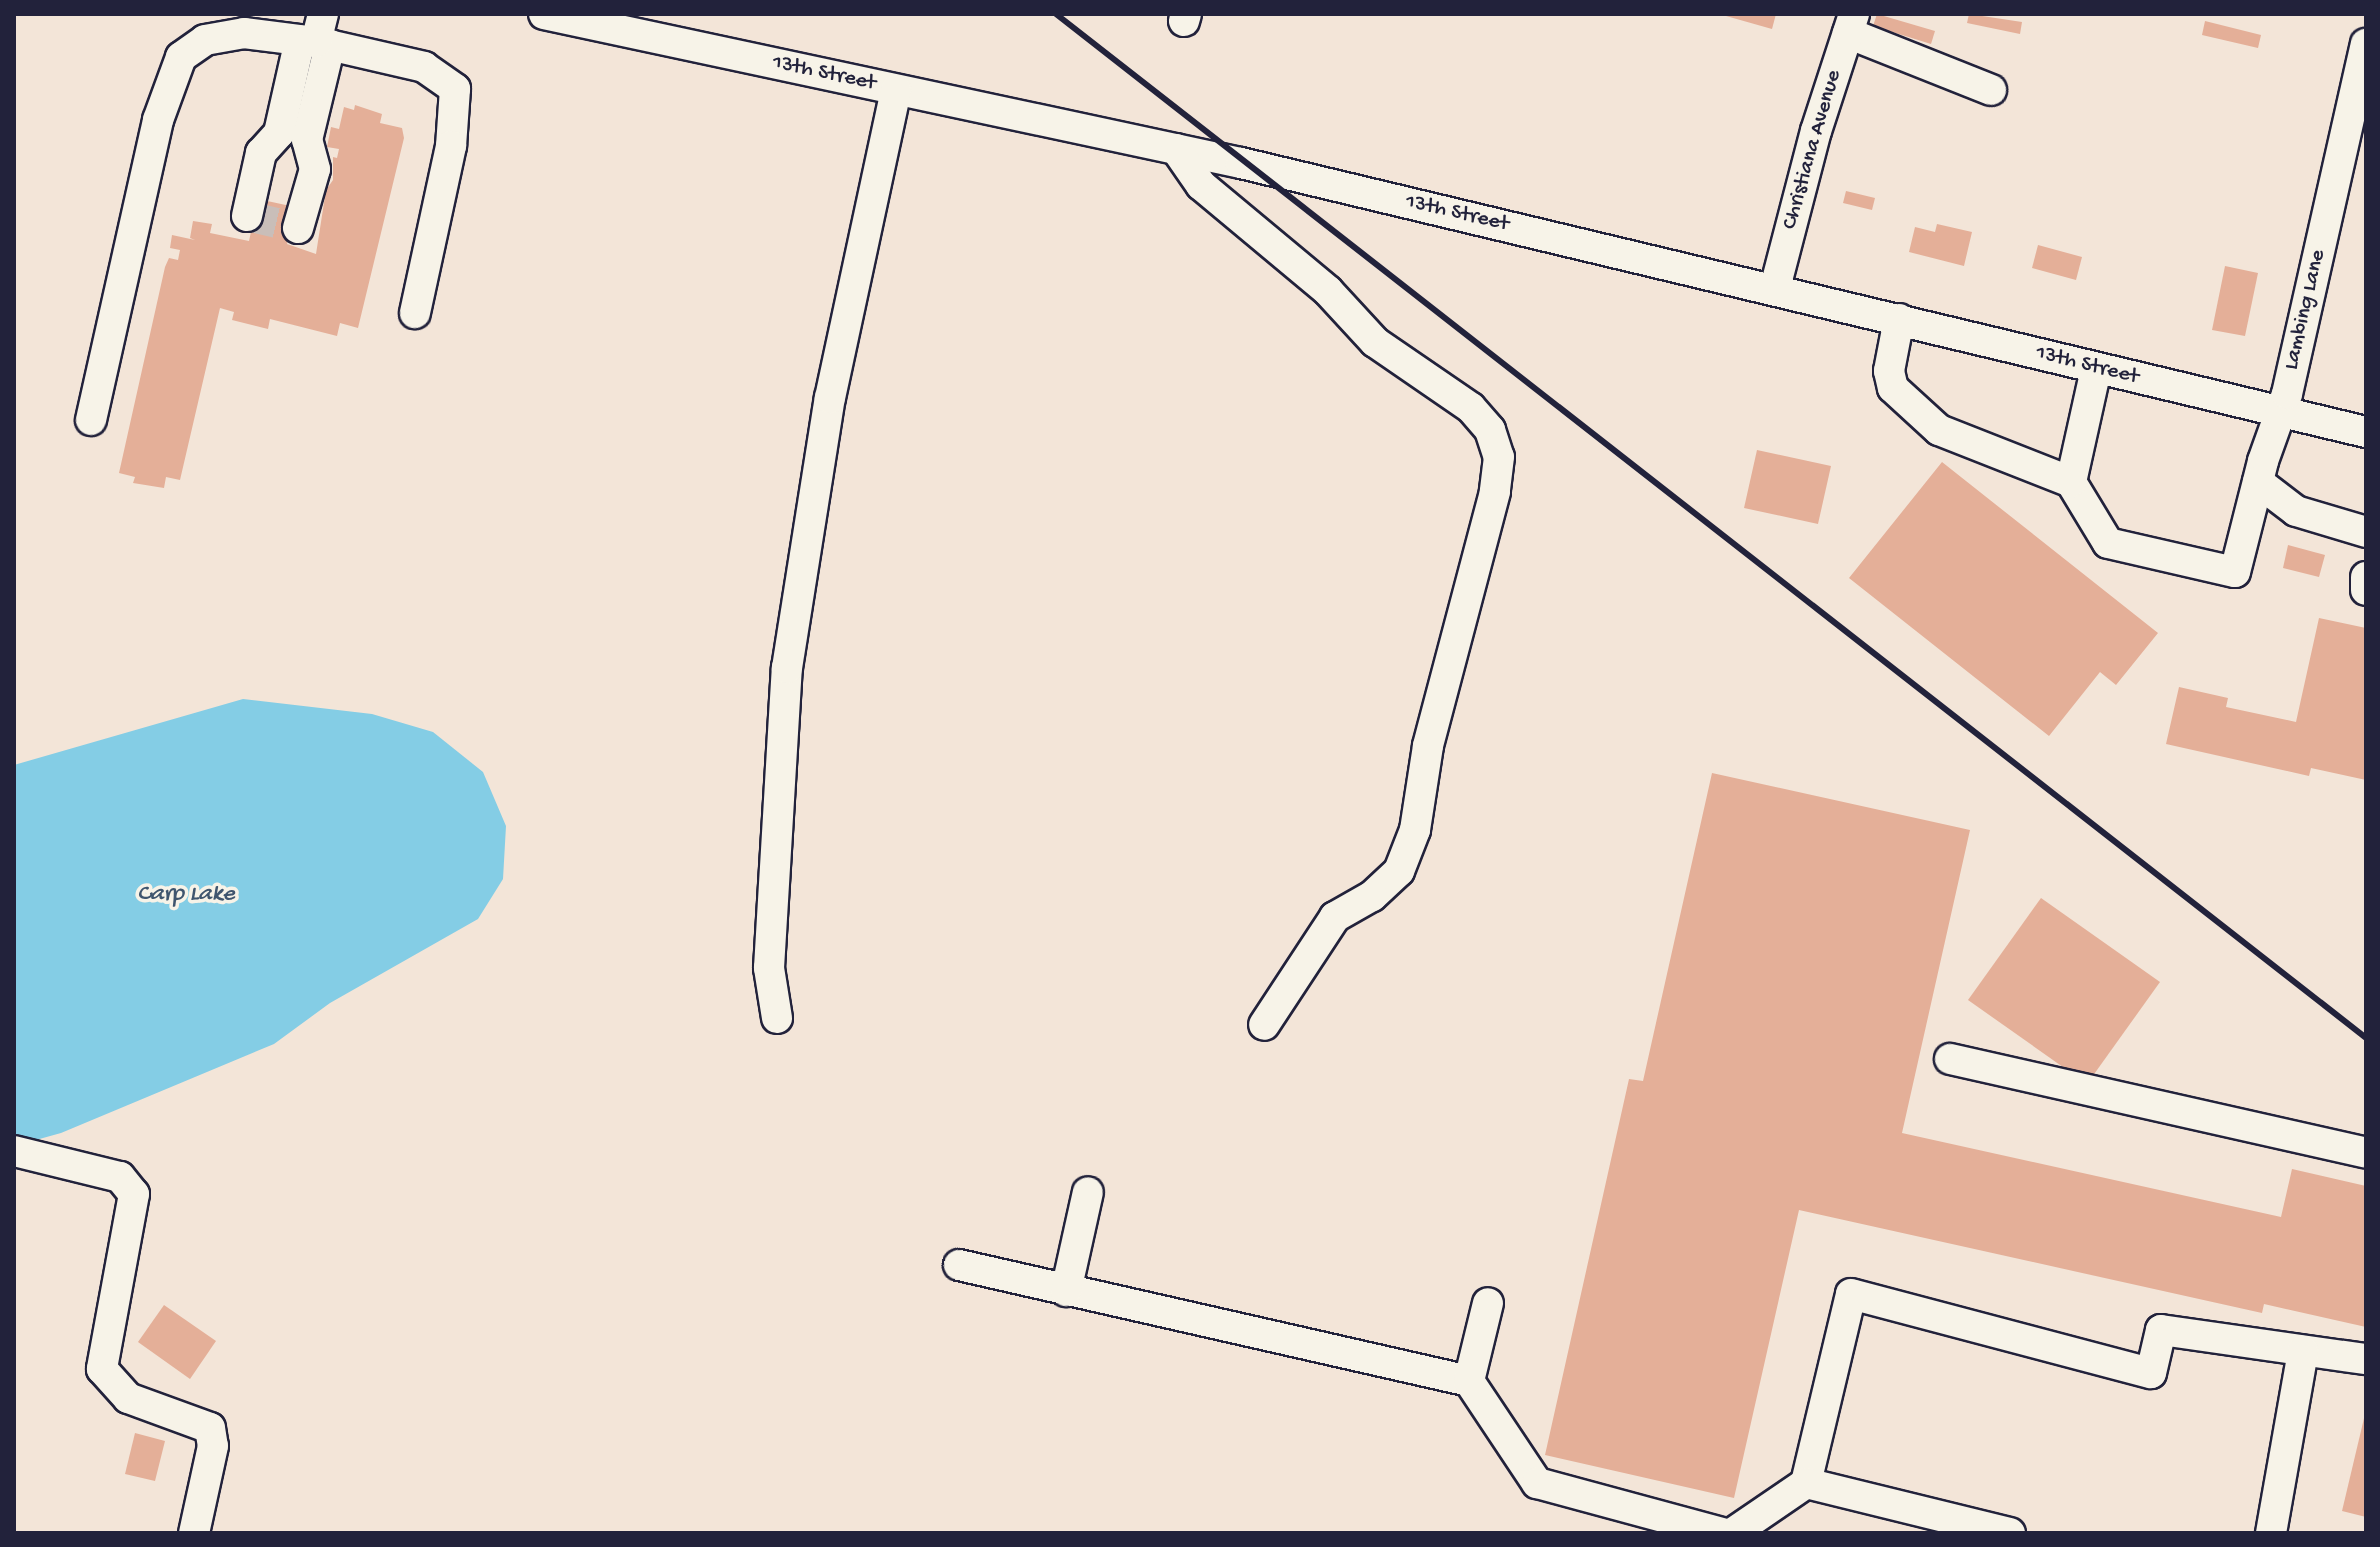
<!DOCTYPE html>
<html>
<head>
<meta charset="utf-8">
<style>
	body { margin:0 }
	#map { position:relative; width:2380px; height:1547px; overflow:hidden; background:#f3e5d8; font-family:"Gochi Hand",sans-serif }
	div>[style] { position:absolute }
	[style*='--x'] { left:calc(var(--x)*1px); top:calc(var(--y)*1px); width:calc(var(--w)*1px); rotate:calc(var(--a)*1deg) }
	.water>* { inset:0; background:#84cde5 }
	.building>* { inset:0; background:#e4af98 }
	.minor-tunnel>* { height:30px; margin-top:-15px; transform-origin:0; background:repeating-linear-gradient(90deg,#c9beb9 0 30px,transparent 0 45px) }
	.roads { filter:drop-shadow(2px 0 #22223b) drop-shadow(-2px 0 #22223b) drop-shadow(0 2px #22223b) drop-shadow(0 -2px #22223b) }
	.minor>* { height:30px; margin:-15px; padding:0 15px; transform-origin:15px; border-radius:15px; background:#f7f3e8 }
	.rail>* { height:6px; margin:-3px; padding:0 3px; transform-origin:3px; border-radius:3px; background:#22223b }
	span { translate:-50% -50%; white-space:nowrap; text-align:center; line-height:1.15; -webkit-text-stroke:7px #f7f3e8; paint-order:stroke }
	.street-label { font-size:22px; color:#22223b }
	.water-label { font-size:24px; color:#3f556e; font-style:italic }
	.frame { position:absolute; inset:0; border:16px solid #22223b; pointer-events:none }
</style>
</head>
<body>
<div id="map">
	<div class="water">
		<i style="clip-path:polygon(243px 699px,372px 714px,433px 732px,483px 772px,506px 826px,503px 879px,478px 919px,330px 1003px,274px 1044px,61px 1133px,25px 1143px,14px 1140px,14px 765px)"></i>
	</div>
	<div class="building">
		<i style="clip-path:polygon(1719px 14px,1776px 14px,1772px 29px)"></i>
		<i style="clip-path:polygon(1877px 14px,1935px 31px,1931px 44px,1873px 26px)"></i>
		<i style="clip-path:polygon(1969px 14px,2022px 22px,2020px 34px,1967px 23px)"></i>
		<i style="clip-path:polygon(2205px 21px,2261px 35px,2258px 48px,2202px 35px)"></i>
		<i style="clip-path:polygon(355px 105px,382px 114px,380px 123px,402px 128px,404px 138px,358px 328px,340px 323px,337px 336px,270px 319px,268px 329px,232px 320px,234px 312px,220px 308px,180px 480px,166px 477px,164px 488px,133px 483px,135px 477px,119px 473px,165px 267px,169px 258px,178px 260px,180px 250px,170px 248px,172px 235px,195px 240px,190px 238px,193px 221px,212px 224px,210px 233px,249px 241px,258px 199px,295px 207px,287px 244px,316px 254px,326px 190px,333px 180px,333px 157px,337px 158px,339px 149px,327px 147px,331px 127px,339px 129px,344px 107px,354px 110px)"></i>
		<i style="clip-path:polygon(1846px 191px,1875px 198px,1872px 210px,1843px 203px)"></i>
		<i style="clip-path:polygon(1937px 224px,1972px 232px,1964px 266px,1909px 252px,1915px 227px,1935px 232px)"></i>
		<i style="clip-path:polygon(2038px 245px,2082px 257px,2076px 280px,2032px 268px)"></i>
		<i style="clip-path:polygon(2225px 266px,2258px 273px,2245px 336px,2212px 330px)"></i>
		<i style="clip-path:polygon(1757px 450px,1831px 466px,1818px 524px,1744px 508px)"></i>
		<i style="clip-path:polygon(1942px 462px,2158px 633px,2116px 685px,2100px 672px,2049px 736px,1849px 578px)"></i>
		<i style="clip-path:polygon(2288px 545px,2325px 555px,2319px 577px,2283px 568px)"></i>
		<i style="clip-path:polygon(2319px 618px,2366px 628px,2366px 780px,2311px 768px,2309px 776px,2166px 744px,2179px 687px,2228px 698px,2226px 707px,2296px 722px)"></i>
		<i style="clip-path:polygon(1712px 773px,1970px 830px,1902px 1133px,2281px 1217px,2292px 1169px,2366px 1186px,2366px 1327px,2264px 1304px,2262px 1313px,1799px 1210px,1734px 1498px,1545px 1455px,1629px 1079px,1643px 1081px)"></i>
		<i style="clip-path:polygon(2041px 898px,2160px 982px,2087px 1084px,1968px 1000px)"></i>
		<i style="clip-path:polygon(164px 1305px,216px 1341px,190px 1379px,138px 1342px)"></i>
		<i style="clip-path:polygon(2365px 1414px,2366px 1414px,2366px 1517px,2342px 1511px)"></i>
		<i style="clip-path:polygon(135px 1433px,165px 1441px,155px 1481px,125px 1474px)"></i>
	</div>
	<div class="minor-tunnel">
		<i style="--x:247;--y:216;--w:52;--a:13.2"></i>
	</div>
	<div class="roads">
		<div class="minor">
			<i style="--x:544;--y:14;--w:713;--a:12.07"></i>
			<i style="--x:1241;--y:163;--w:1157;--a:13.45"></i>
			<i style="--x:1184;--y:21;--w:7;--a:-74"></i>
			<i style="--x:1848;--y:33;--w:154;--a:21.7"></i>
			<i style="--x:316;--y:42;--w:111;--a:13"></i>
			<i style="--x:424;--y:67;--w:38;--a:35"></i>
			<i style="--x:455;--y:89;--w:57;--a:94"></i>
			<i style="--x:451;--y:146;--w:171;--a:102.2"></i>
			<i style="--x:1176;--y:149;--w:44;--a:55.2"></i>
			<i style="--x:1201;--y:185;--w:165;--a:39.8"></i>
			<i style="--x:1328;--y:291;--w:69;--a:47.3"></i>
			<i style="--x:1375;--y:342;--w:116;--a:34.5"></i>
			<i style="--x:1471;--y:408;--w:29;--a:49"></i>
			<i style="--x:1490;--y:430;--w:28;--a:72"></i>
			<i style="--x:1499;--y:457;--w:35;--a:97"></i>
			<i style="--x:1495;--y:492;--w:263;--a:104.8"></i>
			<i style="--x:1428;--y:746;--w:85;--a:98.8"></i>
			<i style="--x:1415;--y:830;--w:44;--a:111.3"></i>
			<i style="--x:1399;--y:871;--w:37;--a:137"></i>
			<i style="--x:1372;--y:896;--w:43;--a:150.4"></i>
			<i style="--x:1335;--y:917;--w:129;--a:123.3"></i>
			<i style="--x:247;--y:216;--w:65;--a:-77.5"></i>
			<i style="--x:261;--y:153;--w:27;--a:-48"></i>
			<i style="--x:279;--y:133;--w:95;--a:-77.3"></i>
			<i style="--x:298;--y:228;--w:61;--a:-73.9"></i>
			<i style="--x:315;--y:169;--w:30;--a:-105"></i>
			<i style="--x:307;--y:140;--w:98;--a:-76.4"></i>
			<i style="--x:1775;--y:288;--w:162;--a:-75.4"></i>
			<i style="--x:1816;--y:131;--w:123;--a:-72"></i>
			<i style="--x:1899;--y:319;--w:53;--a:100.9"></i>
			<i style="--x:1889;--y:371;--w:17;--a:77"></i>
			<i style="--x:1893;--y:388;--w:62;--a:42.4"></i>
			<i style="--x:1939;--y:430;--w:142;--a:21.5"></i>
			<i style="--x:2071;--y:482;--w:71;--a:58.8"></i>
			<i style="--x:2108;--y:543;--w:130;--a:12.9"></i>
			<i style="--x:2235;--y:572;--w:114;--a:-75.8"></i>
			<i style="--x:2263;--y:461;--w:71;--a:-70.3"></i>
			<i style="--x:2287;--y:394;--w:359;--a:-77.3"></i>
			<i style="--x:91;--y:420;--w:307;--a:-77.4"></i>
			<i style="--x:158;--y:120;--w:67;--a:-69.9"></i>
			<i style="--x:181;--y:57;--w:29;--a:-35"></i>
			<i style="--x:205;--y:40;--w:40;--a:-10"></i>
			<i style="--x:244;--y:33;--w:73;--a:7.1"></i>
			<i style="--x:316;--y:42;--w:29;--a:-76"></i>
			<i style="--x:2071;--y:482;--w:116;--a:-77.5"></i>
			<i style="--x:2258;--y:482;--w:48;--a:37.3"></i>
			<i style="--x:2296;--y:511;--w:73;--a:16.7"></i>
			<i style="--x:2366;--y:577;--w:13;--a:90"></i>
			<i style="--x:777;--y:1018;--w:51;--a:-99.1"></i>
			<i style="--x:769;--y:968;--w:301;--a:-86.6"></i>
			<i style="--x:787;--y:668;--w:273;--a:-81"></i>
			<i style="--x:830;--y:398;--w:315;--a:-77.9"></i>
			<i style="--x:1950;--y:1059;--w:426;--a:12.7"></i>
			<i style="--x:14;--y:1151;--w:109;--a:13.8"></i>
			<i style="--x:120;--y:1177;--w:22;--a:51"></i>
			<i style="--x:134;--y:1194;--w:178;--a:100.4"></i>
			<i style="--x:102;--y:1369;--w:39;--a:48"></i>
			<i style="--x:128;--y:1398;--w:87;--a:20.1"></i>
			<i style="--x:210;--y:1428;--w:18;--a:81"></i>
			<i style="--x:213;--y:1446;--w:89;--a:102.3"></i>
			<i style="--x:959;--y:1265;--w:523;--a:12.81"></i>
			<i style="--x:1469;--y:1381;--w:123;--a:56.3"></i>
			<i style="--x:1537;--y:1483;--w:192;--a:15.1"></i>
			<i style="--x:1066;--y:1291;--w:101;--a:-77.5"></i>
			<i style="--x:1469;--y:1381;--w:80;--a:-76.3"></i>
			<i style="--x:1806;--y:1483;--w:194;--a:-76.6"></i>
			<i style="--x:1851;--y:1294;--w:310;--a:14.8"></i>
			<i style="--x:2151;--y:1373;--w:44;--a:-76.9"></i>
			<i style="--x:2161;--y:1330;--w:207;--a:8.1"></i>
			<i style="--x:1733;--y:1533;--w:88;--a:-34.4"></i>
			<i style="--x:1806;--y:1483;--w:210;--a:13.8"></i>
			<i style="--x:2271;--y:1533;--w:185;--a:-80"></i>
		</div>
	</div>
	<div class="rail">
		<i style="--x:1056;--y:14;--w:1663;--a:38.01"></i>
	</div>
	<div class="street-label">
		<span style="left:824px;top:74px;rotate:12deg">13th Street</span>
		<span style="left:1813px;top:150px;rotate:-74deg">Christiana Avenue</span>
		<span style="left:1457px;top:214px;rotate:13deg">13th Street</span>
		<span style="left:2306px;top:310px;rotate:-77deg">Lambing Lane</span>
		<span style="left:2087px;top:366px;rotate:14deg">13th Street</span>
	</div>
	<div class="water-label">
		<span style="left:186px;top:895px">Carp Lake</span>
	</div>
	<div class="frame"></div>
</div>
</body>
</html>
